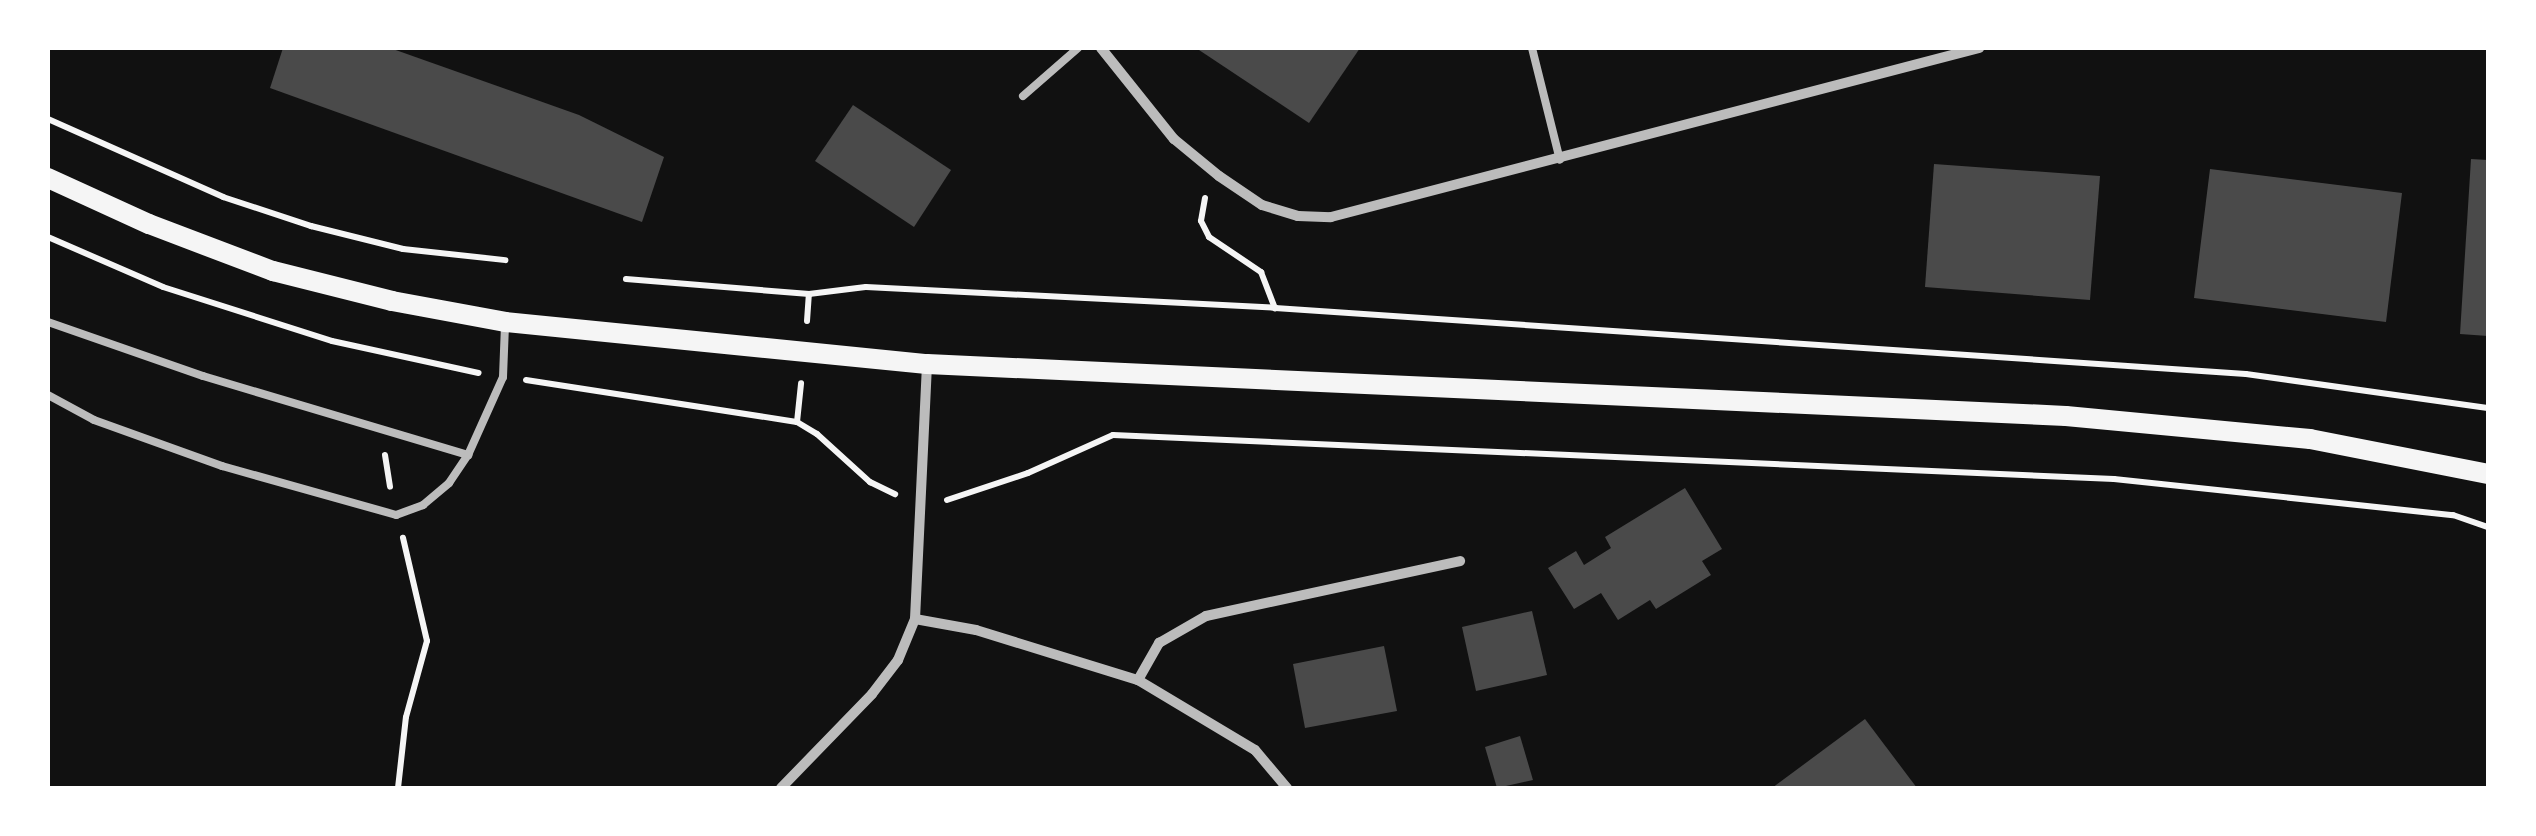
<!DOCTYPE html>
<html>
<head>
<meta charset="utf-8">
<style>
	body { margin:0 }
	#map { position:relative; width:2536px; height:836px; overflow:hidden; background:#111; font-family:"Fira Sans",sans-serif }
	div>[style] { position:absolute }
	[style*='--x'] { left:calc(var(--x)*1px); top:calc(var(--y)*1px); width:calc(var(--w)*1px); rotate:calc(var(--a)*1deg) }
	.building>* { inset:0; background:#4a4a4a }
	.path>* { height:6px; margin:-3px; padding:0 3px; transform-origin:3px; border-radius:3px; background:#f5f5f5 }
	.service>* { height:8px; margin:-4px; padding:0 4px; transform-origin:4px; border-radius:4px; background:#bcbcbc }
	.minor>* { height:10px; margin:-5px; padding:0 5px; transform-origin:5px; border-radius:5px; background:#bcbcbc }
	.secondary>* { height:20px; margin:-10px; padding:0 10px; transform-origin:10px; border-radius:10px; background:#f5f5f5 }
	span { translate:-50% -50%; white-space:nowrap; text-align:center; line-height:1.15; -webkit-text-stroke:10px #fff; paint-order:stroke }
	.frame { position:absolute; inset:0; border:50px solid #fff; pointer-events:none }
</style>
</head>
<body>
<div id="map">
	<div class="building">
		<i style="clip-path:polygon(283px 48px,390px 48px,579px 115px,664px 157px,642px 222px,270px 88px)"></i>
		<i style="clip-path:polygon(1196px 48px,1360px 48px,1309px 123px)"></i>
		<i style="clip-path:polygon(853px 105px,951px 170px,914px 227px,815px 161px)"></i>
		<i style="clip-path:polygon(2471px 159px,2488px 160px,2488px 336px,2460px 334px)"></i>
		<i style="clip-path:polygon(1934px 164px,2100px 176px,2090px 300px,1925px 287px)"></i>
		<i style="clip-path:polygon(2210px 169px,2402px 193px,2386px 322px,2194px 298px)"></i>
		<i style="clip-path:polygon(1685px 488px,1722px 549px,1702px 561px,1711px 575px,1656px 609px,1650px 600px,1618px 620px,1601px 593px,1574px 609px,1548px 568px,1576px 551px,1584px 565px,1611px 548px,1605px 537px)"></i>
		<i style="clip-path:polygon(1532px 611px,1547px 675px,1476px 691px,1462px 627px)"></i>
		<i style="clip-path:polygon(1384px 646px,1397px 711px,1305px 728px,1293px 664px)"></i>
		<i style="clip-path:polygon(1865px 719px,1917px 788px,1772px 788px)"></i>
		<i style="clip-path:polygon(1520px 736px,1533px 780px,1497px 788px,1485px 747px)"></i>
	</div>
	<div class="path">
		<i style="--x:48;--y:119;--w:192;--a:24"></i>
		<i style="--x:223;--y:197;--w:93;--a:18.2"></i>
		<i style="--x:311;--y:226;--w:95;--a:14"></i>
		<i style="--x:403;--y:249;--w:103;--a:6.2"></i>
		<i style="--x:1205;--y:198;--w:23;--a:100"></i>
		<i style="--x:1201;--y:221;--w:18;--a:63"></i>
		<i style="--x:1209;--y:237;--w:63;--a:33.9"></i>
		<i style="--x:1261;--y:272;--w:39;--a:69"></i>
		<i style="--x:48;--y:237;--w:125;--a:23.5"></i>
		<i style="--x:163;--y:287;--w:177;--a:17.7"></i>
		<i style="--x:332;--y:341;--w:150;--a:12.3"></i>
		<i style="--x:626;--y:279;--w:184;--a:4.7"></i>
		<i style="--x:809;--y:294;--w:57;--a:-7"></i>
		<i style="--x:866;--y:287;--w:410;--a:2.9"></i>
		<i style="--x:1275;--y:308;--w:973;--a:3.89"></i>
		<i style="--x:2246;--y:374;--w:244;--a:8"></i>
		<i style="--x:807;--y:321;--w:27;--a:-86"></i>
		<i style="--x:526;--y:380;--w:274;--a:8.8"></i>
		<i style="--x:797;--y:422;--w:23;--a:31"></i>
		<i style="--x:817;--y:434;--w:72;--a:42.2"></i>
		<i style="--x:870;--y:482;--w:28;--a:26"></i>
		<i style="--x:797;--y:422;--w:39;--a:-84"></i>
		<i style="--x:385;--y:455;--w:32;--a:81"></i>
		<i style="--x:947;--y:500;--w:85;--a:-18.4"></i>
		<i style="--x:1028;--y:473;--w:93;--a:-24.1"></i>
		<i style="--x:1113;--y:435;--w:1002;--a:2.52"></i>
		<i style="--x:2114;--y:479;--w:341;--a:6.1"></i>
		<i style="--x:2453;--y:515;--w:37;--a:19"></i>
		<i style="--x:398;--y:788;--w:71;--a:-83.6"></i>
		<i style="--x:406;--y:717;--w:79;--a:-74.6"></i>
		<i style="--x:427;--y:641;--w:106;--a:-103.1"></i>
	</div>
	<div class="service">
		<i style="--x:1532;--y:48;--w:115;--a:76"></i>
		<i style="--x:1023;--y:96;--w:73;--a:-41.1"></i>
		<i style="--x:48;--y:322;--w:164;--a:19.2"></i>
		<i style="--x:203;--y:376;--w:277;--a:16.6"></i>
		<i style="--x:48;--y:395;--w:52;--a:28.5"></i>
		<i style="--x:94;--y:420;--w:136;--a:19.8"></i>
		<i style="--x:222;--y:466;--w:181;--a:15.7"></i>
		<i style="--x:396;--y:515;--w:29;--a:-20"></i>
		<i style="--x:423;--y:505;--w:34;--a:-40"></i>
		<i style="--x:449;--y:483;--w:34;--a:-56"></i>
		<i style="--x:468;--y:455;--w:85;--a:-65.8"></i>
		<i style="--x:503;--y:377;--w:53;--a:-87.8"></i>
	</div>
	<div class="minor">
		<i style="--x:1101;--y:48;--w:117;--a:51.3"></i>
		<i style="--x:1174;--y:139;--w:58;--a:39.4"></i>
		<i style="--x:1219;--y:176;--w:52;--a:34"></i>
		<i style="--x:1262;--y:205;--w:38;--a:17"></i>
		<i style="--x:1298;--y:216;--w:33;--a:2"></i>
		<i style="--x:1331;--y:217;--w:670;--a:-14.62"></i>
		<i style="--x:915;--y:619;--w:62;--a:10.2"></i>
		<i style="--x:976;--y:630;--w:170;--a:17.2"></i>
		<i style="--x:1138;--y:680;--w:136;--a:30.9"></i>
		<i style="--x:1255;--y:750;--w:50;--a:49.9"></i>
		<i style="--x:1138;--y:680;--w:43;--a:-60.4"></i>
		<i style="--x:1159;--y:643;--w:54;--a:-29.9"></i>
		<i style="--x:1206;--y:616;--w:260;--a:-12.2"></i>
		<i style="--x:781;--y:788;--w:131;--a:-45.9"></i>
		<i style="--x:872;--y:694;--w:43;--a:-52.6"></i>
		<i style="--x:898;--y:660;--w:44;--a:-67.5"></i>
		<i style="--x:915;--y:619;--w:255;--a:-87.3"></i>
	</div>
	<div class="secondary">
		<i style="--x:48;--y:178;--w:111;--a:24.5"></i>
		<i style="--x:149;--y:224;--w:133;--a:20.8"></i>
		<i style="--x:273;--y:271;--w:123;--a:14.1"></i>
		<i style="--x:392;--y:301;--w:115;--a:10.5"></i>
		<i style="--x:505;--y:322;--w:424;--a:5.7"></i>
		<i style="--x:927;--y:364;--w:1140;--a:2.61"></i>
		<i style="--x:2066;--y:416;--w:245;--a:5.4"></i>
		<i style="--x:2310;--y:439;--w:181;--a:11.1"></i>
	</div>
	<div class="frame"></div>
</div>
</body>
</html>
